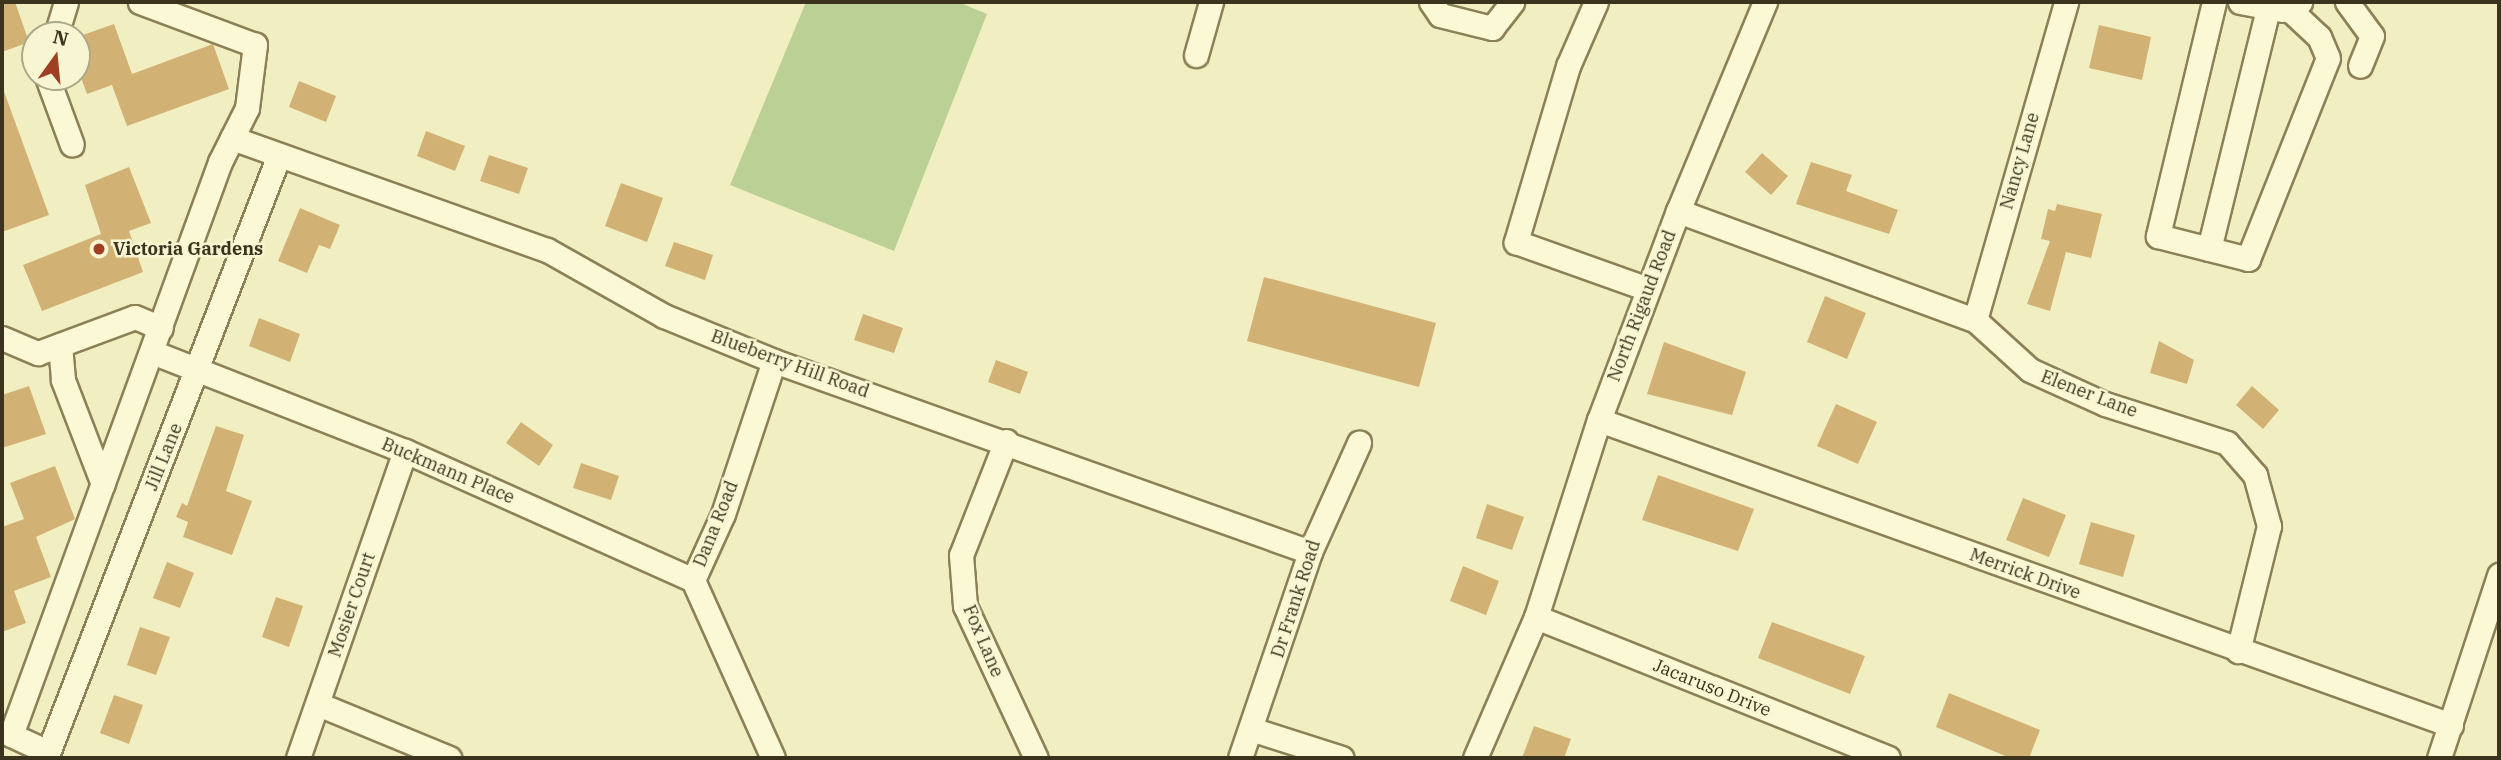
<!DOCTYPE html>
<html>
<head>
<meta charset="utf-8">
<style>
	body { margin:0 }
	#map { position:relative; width:2501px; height:760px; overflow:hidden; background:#f1efc1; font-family:"IBM Plex Serif",serif }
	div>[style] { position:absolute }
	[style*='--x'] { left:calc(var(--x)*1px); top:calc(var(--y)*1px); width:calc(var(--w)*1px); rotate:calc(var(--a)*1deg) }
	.green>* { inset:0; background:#bbd094 }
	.building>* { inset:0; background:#d2b274 }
	.roads { filter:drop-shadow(2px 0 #8c8057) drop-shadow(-2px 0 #8c8057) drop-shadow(0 2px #8c8057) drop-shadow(0 -2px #8c8057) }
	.minor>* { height:23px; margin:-11.5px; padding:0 11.5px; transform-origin:11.5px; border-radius:11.5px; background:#fbf9d5 }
	.dots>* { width:19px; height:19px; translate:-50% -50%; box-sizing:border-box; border:4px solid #f8f6d2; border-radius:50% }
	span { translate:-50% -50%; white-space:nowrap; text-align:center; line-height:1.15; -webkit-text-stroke:5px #f8f6d2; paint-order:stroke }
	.street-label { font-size:18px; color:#3b331d }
	.poi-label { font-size:18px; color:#3b331d; font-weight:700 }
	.left { translate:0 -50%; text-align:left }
	.frame { position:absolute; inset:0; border:4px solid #3b331d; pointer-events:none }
	.north { position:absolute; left:21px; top:21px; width:70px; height:70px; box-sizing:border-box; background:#f8f6d2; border:2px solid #aca88a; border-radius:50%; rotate:15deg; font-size:19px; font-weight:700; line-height:28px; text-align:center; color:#3b331d }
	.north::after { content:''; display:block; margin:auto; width:24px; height:32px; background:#a04023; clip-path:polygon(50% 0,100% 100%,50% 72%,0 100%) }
</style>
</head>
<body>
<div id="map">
	<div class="green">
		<i style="clip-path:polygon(806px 2px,958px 2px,987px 14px,894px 251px,730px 185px)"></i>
	</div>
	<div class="building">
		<i style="clip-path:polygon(2px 2px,15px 2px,29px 42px,2px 52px)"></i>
		<i style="clip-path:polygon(114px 24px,132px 74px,213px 44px,229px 89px,127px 126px,112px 85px,87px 94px,77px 67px,77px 37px)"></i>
		<i style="clip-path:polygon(2099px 25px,2151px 37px,2142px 80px,2089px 68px)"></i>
		<i style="clip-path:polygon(299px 81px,336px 96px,326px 122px,289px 107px)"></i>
		<i style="clip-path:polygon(2px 86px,49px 215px,2px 232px)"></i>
		<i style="clip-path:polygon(426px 131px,465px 146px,455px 171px,417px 156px)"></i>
		<i style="clip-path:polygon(1762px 153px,1788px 176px,1771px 195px,1745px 172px)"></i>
		<i style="clip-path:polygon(489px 155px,528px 168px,519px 194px,480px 181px)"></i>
		<i style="clip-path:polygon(1811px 162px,1852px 175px,1846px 191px,1898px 210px,1889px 234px,1796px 204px)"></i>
		<i style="clip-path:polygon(129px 167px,151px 223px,129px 231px,143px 272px,42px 311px,23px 265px,101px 234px,85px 185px)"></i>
		<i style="clip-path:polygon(621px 183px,663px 198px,647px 242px,605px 226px)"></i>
		<i style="clip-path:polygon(2057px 204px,2102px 214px,2091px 258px,2066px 252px,2050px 311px,2027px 304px,2050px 241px,2041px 239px,2048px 209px,2055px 211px)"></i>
		<i style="clip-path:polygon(300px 208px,340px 225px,330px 249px,319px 245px,307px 273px,278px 261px)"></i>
		<i style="clip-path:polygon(674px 242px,713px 255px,705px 280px,665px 266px)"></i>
		<i style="clip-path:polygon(1264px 277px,1436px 323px,1419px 387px,1247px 341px)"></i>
		<i style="clip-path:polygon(1825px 296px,1866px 313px,1847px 359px,1807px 342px)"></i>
		<i style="clip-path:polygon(863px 314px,903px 328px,894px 353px,854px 340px)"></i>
		<i style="clip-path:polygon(259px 318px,300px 334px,290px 362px,249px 346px)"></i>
		<i style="clip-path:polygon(2159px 341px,2194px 360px,2187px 384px,2150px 373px)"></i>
		<i style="clip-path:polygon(1664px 342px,1746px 372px,1732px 415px,1647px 394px)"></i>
		<i style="clip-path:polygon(996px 360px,1028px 372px,1020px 394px,988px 382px)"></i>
		<i style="clip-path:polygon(29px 386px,46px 434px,2px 448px,2px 395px)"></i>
		<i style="clip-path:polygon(2252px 386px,2279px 410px,2263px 429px,2236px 405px)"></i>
		<i style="clip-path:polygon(1836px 404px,1877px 422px,1858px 464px,1817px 446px)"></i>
		<i style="clip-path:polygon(521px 422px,553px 445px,539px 466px,506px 443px)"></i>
		<i style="clip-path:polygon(216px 426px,244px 435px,226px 491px,252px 501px,232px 555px,183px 537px,188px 522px,176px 517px,182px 503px,187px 506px)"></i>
		<i style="clip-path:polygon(581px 463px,619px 476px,611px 500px,573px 488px)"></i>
		<i style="clip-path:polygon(55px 466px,75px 519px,36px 537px,51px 577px,14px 591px,26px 623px,2px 632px,2px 527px,24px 519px,10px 483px)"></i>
		<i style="clip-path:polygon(1658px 475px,1754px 509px,1738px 551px,1642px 520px)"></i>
		<i style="clip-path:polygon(2023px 498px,2066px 515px,2049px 557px,2006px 540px)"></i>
		<i style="clip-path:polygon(1487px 504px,1524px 517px,1512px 550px,1476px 538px)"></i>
		<i style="clip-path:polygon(2091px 522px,2135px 535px,2123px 577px,2079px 564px)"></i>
		<i style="clip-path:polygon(167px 562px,194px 573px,180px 608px,153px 598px)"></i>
		<i style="clip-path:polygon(1463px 566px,1499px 581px,1486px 615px,1450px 601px)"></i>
		<i style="clip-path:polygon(276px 597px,303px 606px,289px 647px,262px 637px)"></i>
		<i style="clip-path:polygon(1772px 622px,1865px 656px,1850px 694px,1758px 658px)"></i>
		<i style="clip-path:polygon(140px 627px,170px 637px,156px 675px,127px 665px)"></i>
		<i style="clip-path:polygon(1949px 693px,2040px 730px,2029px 758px,2010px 758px,1936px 727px)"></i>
		<i style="clip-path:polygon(114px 695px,143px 705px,129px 744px,100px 733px)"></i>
		<i style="clip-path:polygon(1534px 726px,1571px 739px,1564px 758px,1522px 758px)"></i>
	</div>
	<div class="roads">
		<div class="minor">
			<i style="--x:1431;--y:2;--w:16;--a:55"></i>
			<i style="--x:1440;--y:15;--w:54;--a:14"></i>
			<i style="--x:1492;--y:28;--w:33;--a:-52"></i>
			<i style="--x:1596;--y:2;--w:70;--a:113.6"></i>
			<i style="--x:1568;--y:66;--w:184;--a:106.5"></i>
			<i style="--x:1516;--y:242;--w:140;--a:19.6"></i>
			<i style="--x:2214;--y:2;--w:241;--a:103.5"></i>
			<i style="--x:2158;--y:236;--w:93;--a:14.3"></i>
			<i style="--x:2248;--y:259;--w:216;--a:-68.3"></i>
			<i style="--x:2328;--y:58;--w:23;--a:-113"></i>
			<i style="--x:2319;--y:37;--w:37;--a:-137"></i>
			<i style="--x:2292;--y:12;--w:13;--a:-51"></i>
			<i style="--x:2240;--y:2;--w:43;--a:10.8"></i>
			<i style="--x:2347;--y:2;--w:42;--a:53.7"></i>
			<i style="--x:2372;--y:36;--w:32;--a:112"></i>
			<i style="--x:56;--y:35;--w:34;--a:-73"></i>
			<i style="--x:1196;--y:55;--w:55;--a:-74.2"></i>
			<i style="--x:47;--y:77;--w:72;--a:69.8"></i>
			<i style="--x:232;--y:138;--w:334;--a:19.6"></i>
			<i style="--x:547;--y:250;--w:134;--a:29.4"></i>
			<i style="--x:664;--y:316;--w:119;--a:22.2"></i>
			<i style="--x:774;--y:361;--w:569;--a:19.61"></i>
			<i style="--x:1678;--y:211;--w:316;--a:20.2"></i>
			<i style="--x:1975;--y:320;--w:74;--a:42.3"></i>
			<i style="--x:2030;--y:370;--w:82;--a:24.4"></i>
			<i style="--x:2105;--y:404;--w:128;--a:17.7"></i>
			<i style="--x:2227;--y:443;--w:43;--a:48.8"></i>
			<i style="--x:2255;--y:475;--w:53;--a:74.6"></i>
			<i style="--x:2269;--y:526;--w:129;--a:103.9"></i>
			<i style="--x:2209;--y:249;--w:248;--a:-76.2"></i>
			<i style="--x:1975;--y:320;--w:331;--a:-74"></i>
			<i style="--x:2;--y:338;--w:39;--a:23"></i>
			<i style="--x:38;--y:353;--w:103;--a:-20.4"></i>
			<i style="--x:135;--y:317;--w:28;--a:23"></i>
			<i style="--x:60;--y:345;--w:35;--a:85"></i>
			<i style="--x:63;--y:380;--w:111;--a:69"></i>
			<i style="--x:152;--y:352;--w:272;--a:21.4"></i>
			<i style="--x:405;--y:451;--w:316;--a:24.1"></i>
			<i style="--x:1599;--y:420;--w:905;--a:19.7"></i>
			<i style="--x:1006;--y:441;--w:123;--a:111.5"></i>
			<i style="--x:961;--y:555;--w:51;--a:85.5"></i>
			<i style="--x:965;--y:606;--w:168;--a:65"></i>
			<i style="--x:1536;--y:617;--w:379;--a:21.8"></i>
			<i style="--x:318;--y:704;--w:142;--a:22.4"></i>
			<i style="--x:1254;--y:730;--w:92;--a:17.7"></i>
			<i style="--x:48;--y:752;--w:41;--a:-155.3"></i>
			<i style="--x:11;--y:735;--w:610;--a:-69.96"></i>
			<i style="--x:220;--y:162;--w:60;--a:-63.4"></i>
			<i style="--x:247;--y:108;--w:64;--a:-82.8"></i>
			<i style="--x:255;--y:45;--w:123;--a:-159.5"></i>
			<i style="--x:46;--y:758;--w:646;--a:-68.87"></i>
			<i style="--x:298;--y:758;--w:325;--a:-70.8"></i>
			<i style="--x:773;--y:758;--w:195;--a:-114.2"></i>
			<i style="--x:693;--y:580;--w:72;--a:-65.6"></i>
			<i style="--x:723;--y:514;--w:161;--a:-71.6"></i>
			<i style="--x:1240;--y:758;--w:218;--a:-71.2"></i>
			<i style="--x:1310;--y:552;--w:120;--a:-65.8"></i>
			<i style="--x:1475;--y:758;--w:154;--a:-66.6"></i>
			<i style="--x:1536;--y:617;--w:207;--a:-72.3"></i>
			<i style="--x:1599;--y:420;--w:223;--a:-69.3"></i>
			<i style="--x:1678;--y:211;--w:226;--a:-67.4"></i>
			<i style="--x:2439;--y:758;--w:193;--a:-71.8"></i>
		</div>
	</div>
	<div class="dots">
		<i style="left:99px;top:249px;background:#a04023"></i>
	</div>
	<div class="street-label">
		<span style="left:2020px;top:161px;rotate:-74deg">Nancy Lane</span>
		<span style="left:1642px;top:306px;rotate:-69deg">North Rigaud Road</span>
		<span style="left:790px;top:364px;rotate:20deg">Blueberry Hill Road</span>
		<span style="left:2089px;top:394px;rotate:21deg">Elener Lane</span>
		<span style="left:164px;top:457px;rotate:-68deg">Jill Lane</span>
		<span style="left:448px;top:471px;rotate:23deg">Buckmann Place</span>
		<span style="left:716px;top:524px;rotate:-68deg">Dana Road</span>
		<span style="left:2025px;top:574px;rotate:20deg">Merrick Drive</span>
		<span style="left:1296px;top:599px;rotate:-72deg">Dr Frank Road</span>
		<span style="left:352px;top:605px;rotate:-71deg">Mosier Court</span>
		<span style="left:983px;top:641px;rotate:67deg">Fox Lane</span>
		<span style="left:1712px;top:688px;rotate:22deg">Jacaruso Drive</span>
	</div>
	<div class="poi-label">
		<span class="left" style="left:113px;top:249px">Victoria Gardens</span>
	</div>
	<div class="frame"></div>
	<div class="north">N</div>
</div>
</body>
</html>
